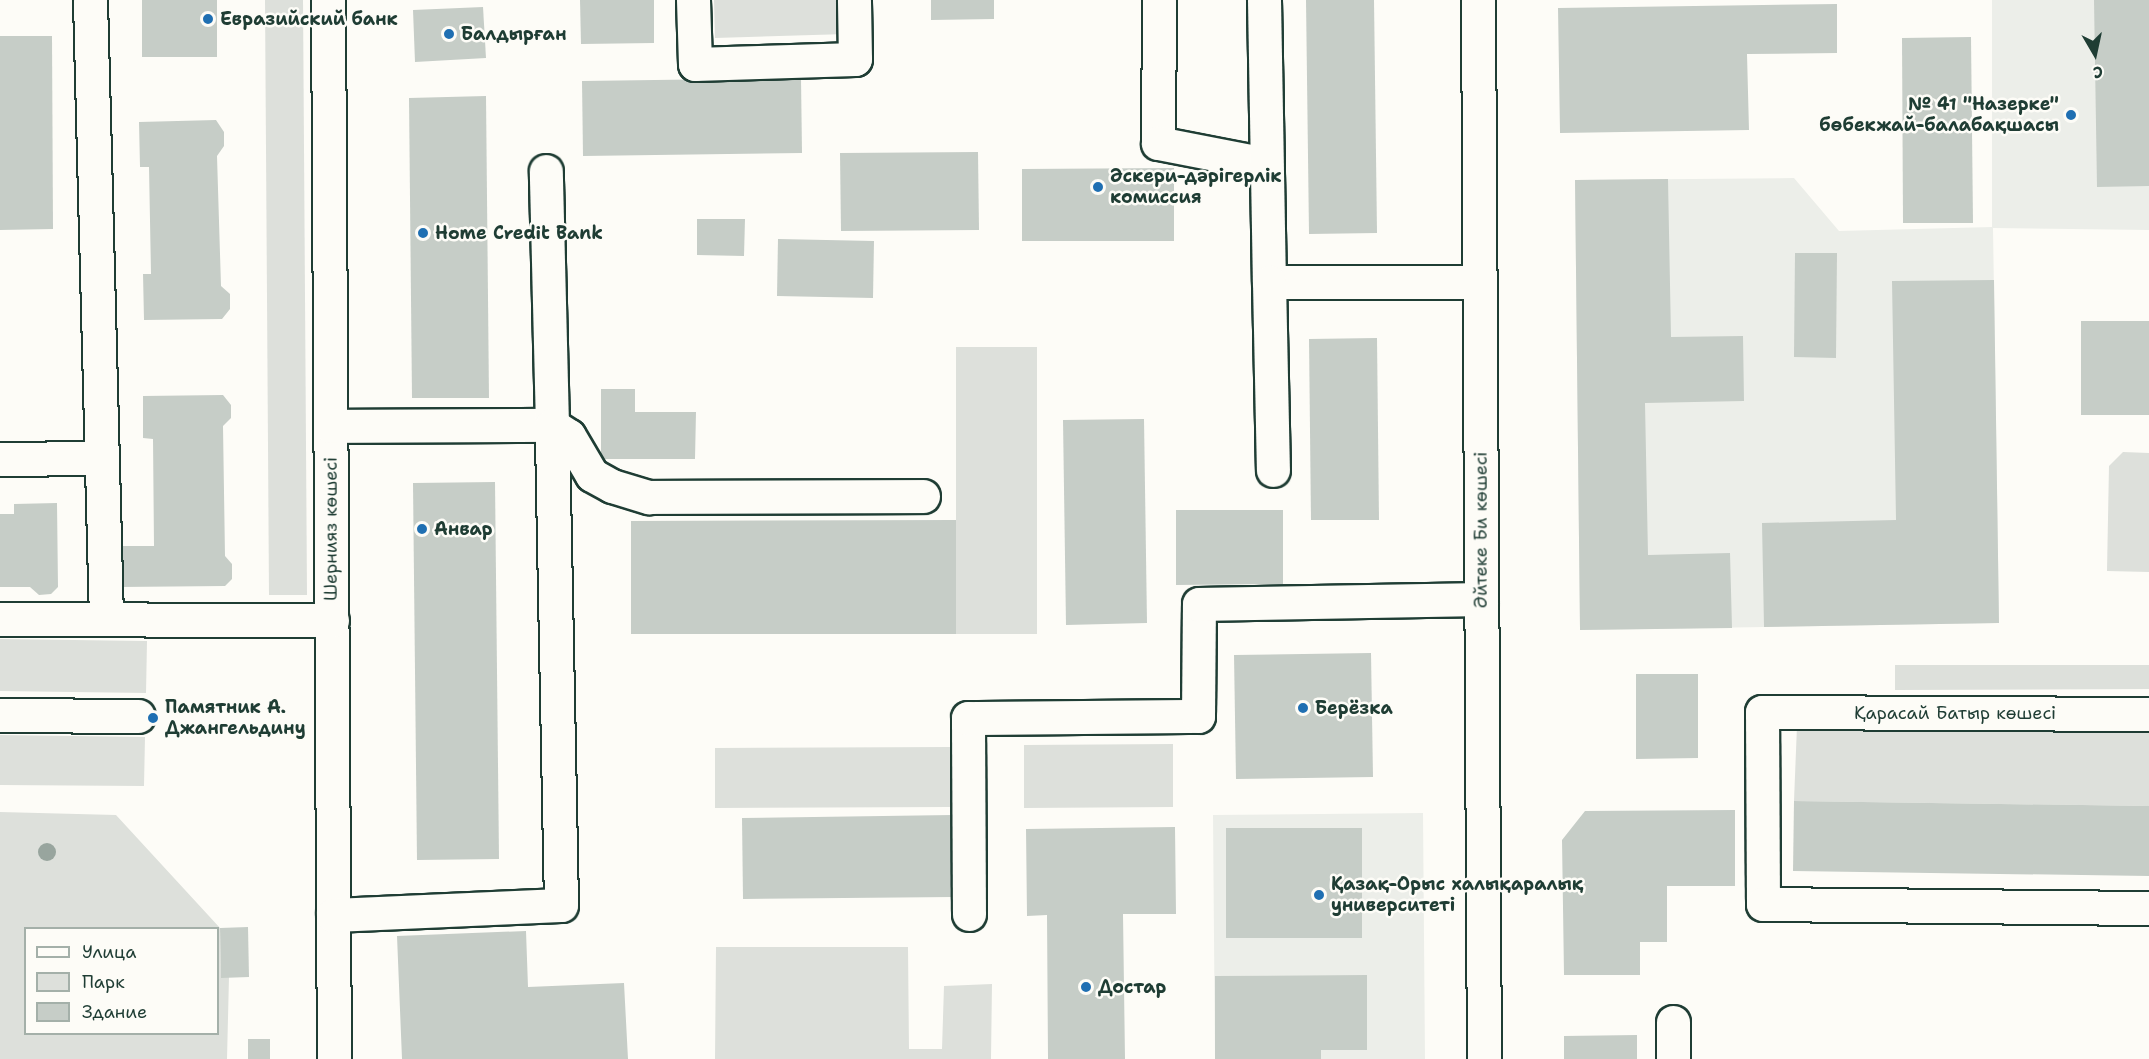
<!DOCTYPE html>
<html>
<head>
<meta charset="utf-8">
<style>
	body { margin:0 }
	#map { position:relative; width:2149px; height:1059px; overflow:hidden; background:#fdfcf7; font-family:"Shantell Sans",sans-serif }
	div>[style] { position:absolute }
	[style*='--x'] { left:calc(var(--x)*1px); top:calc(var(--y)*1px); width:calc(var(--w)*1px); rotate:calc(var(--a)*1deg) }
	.built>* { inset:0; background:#eceee9 }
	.green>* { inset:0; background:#dde0db }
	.building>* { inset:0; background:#c6cdc7 }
	.roads { filter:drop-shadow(2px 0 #1f3d34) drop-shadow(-2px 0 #1f3d34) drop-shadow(0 2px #1f3d34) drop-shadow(0 -2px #1f3d34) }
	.minor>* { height:33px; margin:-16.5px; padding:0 16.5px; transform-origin:16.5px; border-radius:16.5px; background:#fdfcf7 }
	.trees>* { width:18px; height:18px; margin:-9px; border-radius:50%; background:#98a59e }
	.dots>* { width:16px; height:16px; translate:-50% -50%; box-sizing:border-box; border:3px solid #fdfcf7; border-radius:50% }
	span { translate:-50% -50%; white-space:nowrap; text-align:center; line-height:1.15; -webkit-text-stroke:5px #fdfcf7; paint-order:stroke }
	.poi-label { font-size:18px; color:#1f3d34; font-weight:700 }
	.left { translate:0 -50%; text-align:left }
	.right { translate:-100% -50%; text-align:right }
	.street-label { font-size:18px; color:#1f3d34 }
	.legend { position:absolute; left:24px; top:927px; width:195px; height:108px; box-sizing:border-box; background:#fdfcf7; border:2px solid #a4b0a9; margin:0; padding:8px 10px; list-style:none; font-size:18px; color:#1f3d34 }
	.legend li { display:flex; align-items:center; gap:12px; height:30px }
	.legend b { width:30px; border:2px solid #a4b0a9 }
	.north { position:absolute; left:2065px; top:24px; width:60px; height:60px; -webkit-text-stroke:4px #fdfcf7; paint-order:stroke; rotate:171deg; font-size:16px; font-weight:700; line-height:24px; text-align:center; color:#1f3d34 }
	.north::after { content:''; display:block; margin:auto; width:21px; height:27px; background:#1f3d34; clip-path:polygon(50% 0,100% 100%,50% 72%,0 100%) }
</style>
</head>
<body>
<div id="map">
	<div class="built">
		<i style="clip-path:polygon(1992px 0,2149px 0,2149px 230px,1993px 228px,1999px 623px,1580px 630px,1575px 180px,1794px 178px,1839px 231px,1992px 227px)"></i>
		<i style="clip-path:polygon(1423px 813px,1425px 1059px,1215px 1059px,1213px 815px)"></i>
	</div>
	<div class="green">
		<i style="clip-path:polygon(265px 0,303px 0,307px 595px,269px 595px)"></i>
		<i style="clip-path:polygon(714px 0,846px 0,847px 34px,715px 38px)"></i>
		<i style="clip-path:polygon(956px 347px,1037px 347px,1037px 634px,956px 634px)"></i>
		<i style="clip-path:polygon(2123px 452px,2149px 453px,2149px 572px,2107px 571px,2109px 466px)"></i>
		<i style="clip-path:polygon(0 639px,147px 641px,146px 693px,0 691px)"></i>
		<i style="clip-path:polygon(1895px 665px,2149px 665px,2149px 689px,1895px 690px)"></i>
		<i style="clip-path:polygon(1797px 726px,2149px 731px,2149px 806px,1794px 801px)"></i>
		<i style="clip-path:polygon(0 735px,145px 737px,144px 786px,0 785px)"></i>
		<i style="clip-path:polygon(1173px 744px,1173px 807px,1024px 808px,1024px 745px)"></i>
		<i style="clip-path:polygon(950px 747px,950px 807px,715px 808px,715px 748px)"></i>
		<i style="clip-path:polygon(evenodd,0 812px,116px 815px,220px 928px,221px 977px,229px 977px,227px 1059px,0 1059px,0 812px,26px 928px,218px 928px,218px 1034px,26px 1034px,26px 928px)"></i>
		<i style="clip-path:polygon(716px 947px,908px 947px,909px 1049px,942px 1049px,944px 986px,992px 984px,991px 1059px,715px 1059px)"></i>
	</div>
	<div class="building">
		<i style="clip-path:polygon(142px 0,217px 0,217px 57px,142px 57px)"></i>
		<i style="clip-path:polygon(580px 0,654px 0,654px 43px,581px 44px)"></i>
		<i style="clip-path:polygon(931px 0,994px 0,994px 19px,931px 20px)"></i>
		<i style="clip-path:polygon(1306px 0,1374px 0,1377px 233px,1309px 234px)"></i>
		<i style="clip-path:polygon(2094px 0,2149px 0,2149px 186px,2097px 187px)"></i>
		<i style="clip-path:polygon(1837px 4px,1837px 53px,1747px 54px,1749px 130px,1560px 133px,1558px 8px)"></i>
		<i style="clip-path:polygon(483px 7px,486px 58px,415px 62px,413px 10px)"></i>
		<i style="clip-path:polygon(0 36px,52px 36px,53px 229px,0 230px)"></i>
		<i style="clip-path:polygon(1971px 37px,1973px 223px,1903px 223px,1902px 38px)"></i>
		<i style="clip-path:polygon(801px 78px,802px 153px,583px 156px,582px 81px)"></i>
		<i style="clip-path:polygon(486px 96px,489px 398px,412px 398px,409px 98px)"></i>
		<i style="clip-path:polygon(216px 120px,224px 132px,224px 146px,217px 156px,221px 286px,230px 294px,230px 309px,222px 319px,144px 320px,143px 274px,151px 274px,149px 167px,140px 167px,139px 122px)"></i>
		<i style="clip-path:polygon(978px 152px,979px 230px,841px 231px,840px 153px)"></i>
		<i style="clip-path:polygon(1174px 168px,1174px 241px,1022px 241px,1022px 169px)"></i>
		<i style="clip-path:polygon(1668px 179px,1671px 337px,1743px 336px,1744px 401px,1645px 403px,1648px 555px,1730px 553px,1732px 628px,1580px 630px,1575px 180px)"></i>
		<i style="clip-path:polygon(697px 219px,745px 219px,744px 256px,697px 255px)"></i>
		<i style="clip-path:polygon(778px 239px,874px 241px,873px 298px,777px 296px)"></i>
		<i style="clip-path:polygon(1795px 253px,1837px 253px,1836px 358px,1794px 357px)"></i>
		<i style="clip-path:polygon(1994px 280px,1999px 623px,1764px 627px,1762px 523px,1896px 520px,1892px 281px)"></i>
		<i style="clip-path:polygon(2081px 321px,2149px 321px,2149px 415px,2081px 415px)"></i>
		<i style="clip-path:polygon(1377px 338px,1379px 520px,1311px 520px,1309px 339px)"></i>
		<i style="clip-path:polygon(601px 389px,635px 389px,635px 412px,696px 412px,695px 459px,601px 459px)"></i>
		<i style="clip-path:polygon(223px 395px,231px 405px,231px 418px,223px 426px,225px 556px,232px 564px,232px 579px,225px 586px,120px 587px,120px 546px,154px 546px,153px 439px,143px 438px,143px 396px)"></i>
		<i style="clip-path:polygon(1144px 419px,1147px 623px,1066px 625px,1063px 420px)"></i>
		<i style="clip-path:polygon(495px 482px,499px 859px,417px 860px,413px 483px)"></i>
		<i style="clip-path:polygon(57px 503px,58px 587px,51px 594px,39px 595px,30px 587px,0 587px,0 514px,14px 514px,14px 504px)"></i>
		<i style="clip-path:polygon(1176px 510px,1283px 510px,1283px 584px,1176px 585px)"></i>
		<i style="clip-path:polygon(956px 520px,956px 634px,631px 634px,631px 521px)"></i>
		<i style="clip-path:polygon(1371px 653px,1373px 777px,1236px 779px,1234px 655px)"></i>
		<i style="clip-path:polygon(1636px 674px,1698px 674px,1698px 758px,1636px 759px)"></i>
		<i style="clip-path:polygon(1794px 801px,2149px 806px,2149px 876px,1793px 871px)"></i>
		<i style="clip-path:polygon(1735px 810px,1735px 886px,1667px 886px,1667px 942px,1640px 942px,1640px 975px,1564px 975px,1562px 840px,1585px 811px)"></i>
		<i style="clip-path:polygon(952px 815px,953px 897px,743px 899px,742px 818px)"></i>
		<i style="clip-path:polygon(1175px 827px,1176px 914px,1123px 914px,1125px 1059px,1048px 1059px,1047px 915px,1027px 916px,1026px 829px)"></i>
		<i style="clip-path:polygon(1226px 828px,1362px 828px,1362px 938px,1226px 938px)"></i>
		<i style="clip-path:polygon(248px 927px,249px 977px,221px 978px,220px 928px)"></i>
		<i style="clip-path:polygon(526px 931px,528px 987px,624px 983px,628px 1059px,402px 1059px,397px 936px)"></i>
		<i style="clip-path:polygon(1367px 975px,1367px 1050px,1321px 1050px,1321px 1059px,1215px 1059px,1215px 976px)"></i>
		<i style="clip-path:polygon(1637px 1035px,1637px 1059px,1564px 1059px,1564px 1036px)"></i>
		<i style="clip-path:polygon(248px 1039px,270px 1039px,270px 1059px,248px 1059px)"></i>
	</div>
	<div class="roads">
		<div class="minor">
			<i style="--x:90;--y:0;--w:619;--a:88.52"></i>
			<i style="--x:328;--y:0;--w:1059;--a:89.68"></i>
			<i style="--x:693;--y:0;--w:64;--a:88.2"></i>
			<i style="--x:695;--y:64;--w:160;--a:-1.8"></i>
			<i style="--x:855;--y:59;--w:59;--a:-91"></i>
			<i style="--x:1159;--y:0;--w:143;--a:90.4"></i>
			<i style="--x:1158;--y:143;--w:110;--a:11"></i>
			<i style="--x:1264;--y:0;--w:282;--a:89"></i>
			<i style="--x:1269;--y:282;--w:211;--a:0"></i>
			<i style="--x:1478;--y:0;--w:1059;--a:89.68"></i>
			<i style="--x:1269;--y:282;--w:188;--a:88.8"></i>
			<i style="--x:552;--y:425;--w:20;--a:33"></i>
			<i style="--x:569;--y:436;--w:45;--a:59.5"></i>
			<i style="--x:592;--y:475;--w:23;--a:29"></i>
			<i style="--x:612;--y:486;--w:39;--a:17"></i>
			<i style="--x:649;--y:497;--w:274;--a:-0.2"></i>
			<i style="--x:331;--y:426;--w:221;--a:-0.3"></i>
			<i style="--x:552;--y:425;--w:254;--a:-91.4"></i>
			<i style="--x:0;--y:459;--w:102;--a:-0.6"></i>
			<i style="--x:0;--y:619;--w:332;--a:0.2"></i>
			<i style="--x:2149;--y:714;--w:387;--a:-179.7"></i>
			<i style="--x:1762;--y:712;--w:192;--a:89.7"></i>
			<i style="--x:1763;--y:904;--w:386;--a:0.6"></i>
			<i style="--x:0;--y:715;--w:138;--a:0.4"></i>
			<i style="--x:969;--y:914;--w:196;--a:-90.3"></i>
			<i style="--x:968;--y:718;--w:230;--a:-0.5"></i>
			<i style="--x:1198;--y:716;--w:112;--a:-89.5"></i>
			<i style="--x:1199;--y:604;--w:282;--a:-1"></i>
			<i style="--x:333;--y:915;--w:228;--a:-2.5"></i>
			<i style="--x:561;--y:905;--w:480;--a:-91.1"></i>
			<i style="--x:1673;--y:1022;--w:37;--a:90"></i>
		</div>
	</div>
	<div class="trees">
		<i style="left:47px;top:852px"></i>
	</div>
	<div class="dots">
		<i style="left:208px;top:19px;background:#1f6fb2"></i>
		<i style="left:449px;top:34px;background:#1f6fb2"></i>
		<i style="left:2071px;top:115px;background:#1f6fb2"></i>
		<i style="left:1098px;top:187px;background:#1f6fb2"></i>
		<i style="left:423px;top:233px;background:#1f6fb2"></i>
		<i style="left:422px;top:529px;background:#1f6fb2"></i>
		<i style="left:1303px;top:708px;background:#1f6fb2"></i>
		<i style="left:153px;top:718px;background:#1f6fb2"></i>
		<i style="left:1319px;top:895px;background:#1f6fb2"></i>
		<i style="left:1086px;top:987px;background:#1f6fb2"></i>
	</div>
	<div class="poi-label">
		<span class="left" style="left:220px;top:19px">Евразийский банк</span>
		<span class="left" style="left:461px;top:34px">Балдырған</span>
		<span class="right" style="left:2059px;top:115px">№ 41 "Назерке"<br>бөбекжай-балабақшасы</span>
		<span class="left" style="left:1110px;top:187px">Әскери-дәрігерлік<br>комиссия</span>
		<span class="left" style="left:435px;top:233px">Home Credit Bank</span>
		<span class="left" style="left:434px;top:529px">Анвар</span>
		<span class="left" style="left:165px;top:718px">Памятник А.<br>Джангельдину</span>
		<span class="left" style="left:1315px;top:708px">Берёзка</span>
		<span class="left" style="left:1331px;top:895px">Қазақ-Орыс халықаралық<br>университеті</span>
		<span class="left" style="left:1098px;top:987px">Достар</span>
	</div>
	<div class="street-label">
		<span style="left:331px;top:529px;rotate:-90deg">Шернияз көшесі</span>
		<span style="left:1481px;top:530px;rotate:-90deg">Әйтеке Би көшесі</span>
		<span style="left:1955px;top:713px">Қарасай Батыр көшесі</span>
	</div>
	<ul class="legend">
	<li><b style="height:8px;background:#fdfcf7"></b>Улица</li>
	<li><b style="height:16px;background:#dde0db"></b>Парк</li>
	<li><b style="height:16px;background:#c6cdc7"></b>Здание</li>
	</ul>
	<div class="north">С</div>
</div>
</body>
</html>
